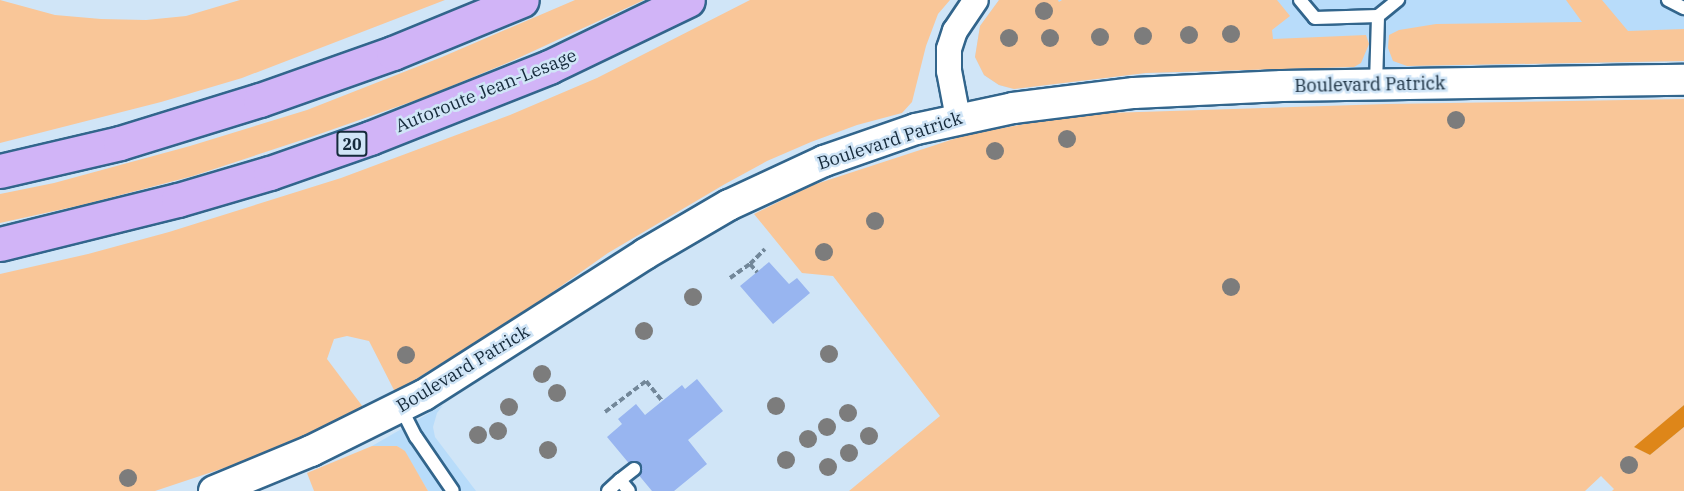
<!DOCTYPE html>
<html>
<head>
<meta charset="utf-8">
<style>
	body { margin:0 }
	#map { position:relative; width:1684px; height:491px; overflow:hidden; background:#d0e5f7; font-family:"IBM Plex Serif",serif }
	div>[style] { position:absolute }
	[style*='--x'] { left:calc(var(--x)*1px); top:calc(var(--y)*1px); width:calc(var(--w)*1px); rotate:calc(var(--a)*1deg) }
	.built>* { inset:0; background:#b8dcfa }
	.green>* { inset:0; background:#f9c698 }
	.forest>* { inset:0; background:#de8619 }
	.building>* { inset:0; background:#98b5f0 }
	.path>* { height:4px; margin-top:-2px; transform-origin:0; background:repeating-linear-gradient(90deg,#728799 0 6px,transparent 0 9px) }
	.roads { filter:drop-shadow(2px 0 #32658c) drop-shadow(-2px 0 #32658c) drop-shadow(0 2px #32658c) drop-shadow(0 -2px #32658c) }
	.service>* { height:12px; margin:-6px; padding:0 6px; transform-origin:6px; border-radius:6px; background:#fff }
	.minor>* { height:24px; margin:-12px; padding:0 12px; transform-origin:12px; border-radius:12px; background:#fff }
	.tertiary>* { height:30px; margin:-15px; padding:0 15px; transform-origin:15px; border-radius:15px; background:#fff }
	.motorway>* { height:33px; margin:-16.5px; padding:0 16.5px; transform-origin:16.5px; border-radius:16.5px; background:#d1b4f7 }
	.trees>* { width:18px; height:18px; margin:-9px; border-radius:50%; background:#7c7c7c }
	span { translate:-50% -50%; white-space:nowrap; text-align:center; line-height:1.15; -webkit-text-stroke:5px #d0e5f7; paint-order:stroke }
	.shield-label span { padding:2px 4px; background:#d0e5f7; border:2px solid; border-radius:4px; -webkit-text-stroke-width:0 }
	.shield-label { font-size:16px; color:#152a3b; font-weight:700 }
	.street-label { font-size:18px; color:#152a3b }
</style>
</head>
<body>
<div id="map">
	<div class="built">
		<i style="clip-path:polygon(999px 0,1684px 0,1684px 61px,1146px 73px,1014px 89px,999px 85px,984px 75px,975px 57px,980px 26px)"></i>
		<i style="clip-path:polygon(443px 405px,437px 413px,433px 427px,435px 437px,476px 491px,428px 491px,404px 451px,397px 446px,372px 446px)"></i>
	</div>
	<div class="green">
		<i style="clip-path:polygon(0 0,55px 15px,101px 19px,146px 20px,186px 16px,240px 0,445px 0,242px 78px,161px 102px,0 143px)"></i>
		<i style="clip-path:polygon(575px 0,644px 0,514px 60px,425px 97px,311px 137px,193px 176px,86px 204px,0 223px,0 194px,54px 183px,190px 146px,307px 110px,442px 57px)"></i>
		<i style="clip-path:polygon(750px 0,950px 0,938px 14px,926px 46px,912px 102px,902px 113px,857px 125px,811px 142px,767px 161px,725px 184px,608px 253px,520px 315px,395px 392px,369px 341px,347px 336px,334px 339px,327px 359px,363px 407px,314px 431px,230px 466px,155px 491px,0 491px,0 274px,88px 254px,169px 232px,341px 178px,510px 115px,597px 78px)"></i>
		<i style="clip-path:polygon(999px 0,1058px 0,1059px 2px,1062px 0,1277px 0,1290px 16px,1272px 30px,1273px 39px,1366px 35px,1369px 44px,1361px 63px,1354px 67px,1146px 73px,1014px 89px,999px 85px,984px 75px,975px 57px,980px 26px)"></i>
		<i style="clip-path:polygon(1566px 0,1602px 0,1628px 31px,1684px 29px,1684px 61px,1407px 66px,1393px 61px,1388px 48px,1389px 35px,1399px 30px,1436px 24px,1582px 22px)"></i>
		<i style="clip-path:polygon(1684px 99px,1684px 405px,1635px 447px,1650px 455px,1684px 427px,1684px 491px,1612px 491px,1614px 489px,1601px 476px,1585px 491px,849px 491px,940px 416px,833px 276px,802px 273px,754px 214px,813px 185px,969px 134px,1036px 122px,1108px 113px,1387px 104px)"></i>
		<i style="clip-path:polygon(372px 446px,397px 446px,405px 451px,428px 491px,314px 491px,307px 473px)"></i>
	</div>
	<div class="forest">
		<i style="clip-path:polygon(1684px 405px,1684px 427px,1650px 455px,1634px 447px)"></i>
	</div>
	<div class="building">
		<i style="clip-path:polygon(769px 262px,789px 284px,797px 278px,810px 293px,773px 324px,740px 286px)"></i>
		<i style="clip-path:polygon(697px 379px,723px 411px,688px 440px,707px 464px,674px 491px,652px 491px,607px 437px,622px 424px,618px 419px,636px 404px,645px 415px,682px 385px,685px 389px)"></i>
	</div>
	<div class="path">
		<i style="--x:750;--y:264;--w:21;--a:-45"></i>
		<i style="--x:730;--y:278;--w:24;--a:-35"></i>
		<i style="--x:750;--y:264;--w:11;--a:49"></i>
		<i style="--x:605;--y:412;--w:51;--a:-37.1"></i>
		<i style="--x:646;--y:381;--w:26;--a:51"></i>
	</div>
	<div class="roads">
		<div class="service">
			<i style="--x:1300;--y:0;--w:23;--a:50"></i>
			<i style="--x:1315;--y:18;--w:63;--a:-1.8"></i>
			<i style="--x:1668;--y:0;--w:18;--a:27"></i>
			<i style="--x:1376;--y:84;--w:68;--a:-88.3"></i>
			<i style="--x:1378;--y:16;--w:26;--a:-39"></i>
			<i style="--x:401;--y:408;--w:33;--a:63"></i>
			<i style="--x:416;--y:437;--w:65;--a:55.6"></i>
			<i style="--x:620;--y:480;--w:18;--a:-38"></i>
			<i style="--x:608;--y:491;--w:16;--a:-43"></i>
			<i style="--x:620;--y:480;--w:14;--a:51"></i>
		</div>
		<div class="minor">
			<i style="--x:958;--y:118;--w:48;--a:-100.8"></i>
			<i style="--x:949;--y:71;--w:22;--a:-90"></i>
			<i style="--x:949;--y:49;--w:19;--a:-72"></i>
			<i style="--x:955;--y:31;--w:37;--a:-56"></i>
		</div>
		<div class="tertiary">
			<i style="--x:214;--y:491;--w:105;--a:-22.4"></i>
			<i style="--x:311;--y:451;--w:126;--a:-26.4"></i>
			<i style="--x:424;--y:395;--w:262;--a:-32.5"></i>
			<i style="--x:645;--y:254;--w:97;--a:-30.3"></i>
			<i style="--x:729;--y:205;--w:105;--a:-24.9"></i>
			<i style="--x:824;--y:161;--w:97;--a:-19.2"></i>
			<i style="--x:916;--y:129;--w:99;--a:-12.2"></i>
			<i style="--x:1013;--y:108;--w:122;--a:-7.1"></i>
			<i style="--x:1134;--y:93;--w:148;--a:-2.7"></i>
			<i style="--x:1282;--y:86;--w:402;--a:-0.9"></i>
		</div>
		<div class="motorway">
			<i style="--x:0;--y:171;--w:123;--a:-13.1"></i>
			<i style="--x:120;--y:143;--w:146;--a:-17.1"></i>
			<i style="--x:260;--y:100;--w:141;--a:-19.5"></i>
			<i style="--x:393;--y:53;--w:139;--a:-22.3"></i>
			<i style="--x:0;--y:244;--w:183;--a:-13.9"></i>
			<i style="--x:178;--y:200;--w:96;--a:-16.4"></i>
			<i style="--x:270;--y:173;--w:106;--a:-19.3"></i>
			<i style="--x:370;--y:138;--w:193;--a:-21.6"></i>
			<i style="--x:549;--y:67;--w:154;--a:-25.7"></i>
		</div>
	</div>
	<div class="trees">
		<i style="left:1044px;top:11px"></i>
		<i style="left:1231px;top:34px"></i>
		<i style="left:1189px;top:35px"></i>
		<i style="left:1143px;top:36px"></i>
		<i style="left:1100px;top:37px"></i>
		<i style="left:1009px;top:38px"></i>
		<i style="left:1050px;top:38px"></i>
		<i style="left:1456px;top:120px"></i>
		<i style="left:1067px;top:139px"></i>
		<i style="left:995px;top:151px"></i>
		<i style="left:875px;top:221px"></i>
		<i style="left:824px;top:252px"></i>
		<i style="left:1231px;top:287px"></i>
		<i style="left:693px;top:297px"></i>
		<i style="left:644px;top:331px"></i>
		<i style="left:829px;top:354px"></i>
		<i style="left:406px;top:355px"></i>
		<i style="left:542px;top:374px"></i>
		<i style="left:557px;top:393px"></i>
		<i style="left:776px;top:406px"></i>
		<i style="left:509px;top:407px"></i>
		<i style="left:848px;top:413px"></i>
		<i style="left:827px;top:427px"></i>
		<i style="left:498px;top:431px"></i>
		<i style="left:478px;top:435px"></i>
		<i style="left:869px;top:436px"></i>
		<i style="left:808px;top:439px"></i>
		<i style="left:548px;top:450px"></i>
		<i style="left:849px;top:453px"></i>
		<i style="left:786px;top:460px"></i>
		<i style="left:1629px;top:465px"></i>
		<i style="left:828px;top:467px"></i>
		<i style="left:128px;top:478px"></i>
	</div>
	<div class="shield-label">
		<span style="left:352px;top:144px">20</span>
	</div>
	<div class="street-label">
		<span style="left:1370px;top:85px;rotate:-1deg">Boulevard Patrick</span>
		<span style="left:486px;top:91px;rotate:-22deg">Autoroute Jean-Lesage</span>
		<span style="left:890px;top:141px;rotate:-18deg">Boulevard Patrick</span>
		<span style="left:463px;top:369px;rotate:-31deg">Boulevard Patrick</span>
	</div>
</div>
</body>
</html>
